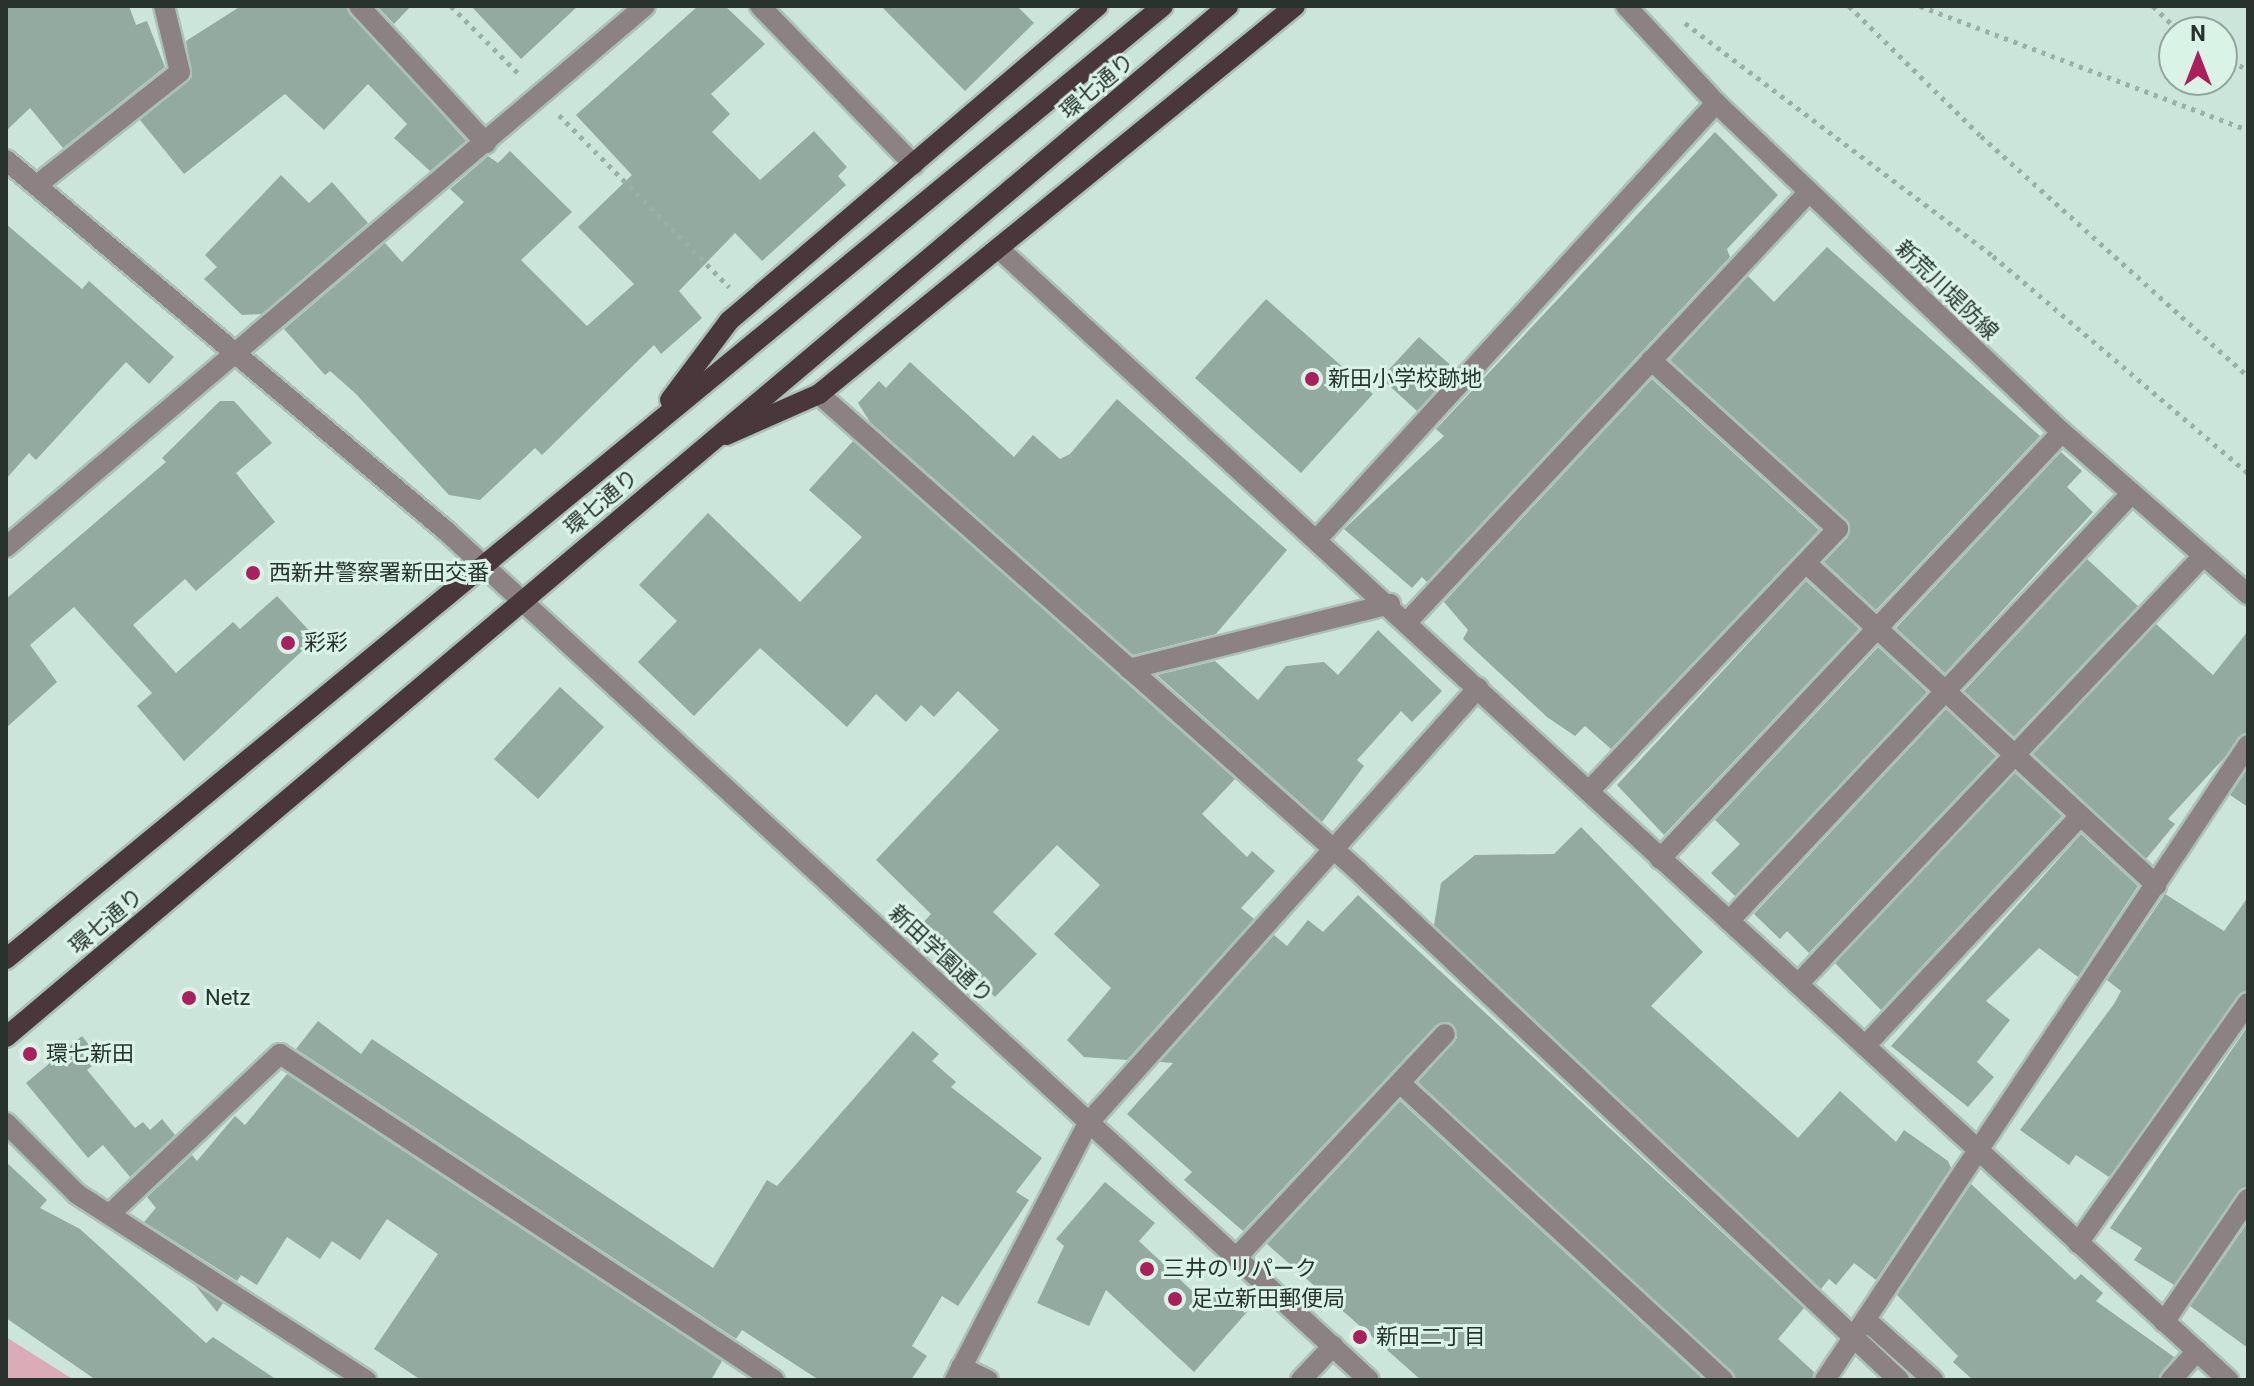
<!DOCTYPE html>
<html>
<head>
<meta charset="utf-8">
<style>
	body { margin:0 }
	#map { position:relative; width:2254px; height:1386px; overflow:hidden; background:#cce5da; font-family:Roboto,"Noto Sans JP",sans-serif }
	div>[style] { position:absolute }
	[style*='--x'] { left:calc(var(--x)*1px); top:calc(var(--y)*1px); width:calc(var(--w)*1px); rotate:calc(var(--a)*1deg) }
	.green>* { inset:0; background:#dcabb8 }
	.building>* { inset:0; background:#92aa9f }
	.path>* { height:5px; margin-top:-2.5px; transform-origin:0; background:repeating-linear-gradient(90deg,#9aafa5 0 4px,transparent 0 10px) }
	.roads { filter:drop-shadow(2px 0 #abc1b8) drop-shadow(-2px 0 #abc1b8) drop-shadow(0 2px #abc1b8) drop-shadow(0 -2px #abc1b8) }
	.minor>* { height:20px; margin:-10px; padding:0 10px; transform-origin:10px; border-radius:10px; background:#8c8183 }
	.major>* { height:20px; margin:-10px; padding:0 10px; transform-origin:10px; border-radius:10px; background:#49373b }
	.dots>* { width:22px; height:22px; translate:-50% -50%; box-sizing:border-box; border:4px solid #d9f3e7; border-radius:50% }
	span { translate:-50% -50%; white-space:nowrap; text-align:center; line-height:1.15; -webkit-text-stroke:6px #d9f3e7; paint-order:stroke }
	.street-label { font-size:22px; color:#29332e }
	.poi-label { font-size:22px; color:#29332e }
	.left { translate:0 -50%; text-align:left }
	.frame { position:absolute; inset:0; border:8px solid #29332e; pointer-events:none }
	.north { position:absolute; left:2158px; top:16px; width:80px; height:80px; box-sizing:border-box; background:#d9f3e7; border:2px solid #93a69d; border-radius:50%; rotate:0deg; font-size:22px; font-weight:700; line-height:32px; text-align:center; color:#29332e }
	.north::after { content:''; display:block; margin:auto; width:28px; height:36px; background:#ac1f5c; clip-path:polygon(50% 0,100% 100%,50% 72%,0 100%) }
</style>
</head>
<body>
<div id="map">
	<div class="green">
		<i style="clip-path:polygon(6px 1337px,74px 1380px,6px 1380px)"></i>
	</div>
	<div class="building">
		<i style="clip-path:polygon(6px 6px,129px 6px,136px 25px,147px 21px,165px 67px,63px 148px,30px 108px,6px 131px)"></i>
		<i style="clip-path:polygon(241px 6px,346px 6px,466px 141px,430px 171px,394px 138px,407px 124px,368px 84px,324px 130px,285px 94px,184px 174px,140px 120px,192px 77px,186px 41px)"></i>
		<i style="clip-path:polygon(377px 6px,411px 6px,394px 24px)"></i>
		<i style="clip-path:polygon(471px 6px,578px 6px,521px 59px)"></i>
		<i style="clip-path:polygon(698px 6px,725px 6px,765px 44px,711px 94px,730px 114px,712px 132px,760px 180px,814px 131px,847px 167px,838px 176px,846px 185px,762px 261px,735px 233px,679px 291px,702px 318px,661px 354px,654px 345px,542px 455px,535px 448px,480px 500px,449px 495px,355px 393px,330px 371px,325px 375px,284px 329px,385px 243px,402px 262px,464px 202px,450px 189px,488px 156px,498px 163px,510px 151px,572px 212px,521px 260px,587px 326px,634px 284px,578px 227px,632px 175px,576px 115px)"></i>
		<i style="clip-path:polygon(881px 6px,1017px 6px,1034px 23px,965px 91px)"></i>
		<i style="clip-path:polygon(1715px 132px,1778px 195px,1727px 249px,1730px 257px,1427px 582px,1422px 577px,1412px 588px,1344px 529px,1444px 436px,1436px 429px)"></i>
		<i style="clip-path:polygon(281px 175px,309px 203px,332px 182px,368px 223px,262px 314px,242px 315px,204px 279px,217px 267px,205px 255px)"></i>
		<i style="clip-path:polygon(6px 224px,82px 289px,89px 281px,174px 357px,149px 384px,126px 362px,36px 460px,29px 453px,6px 479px)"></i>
		<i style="clip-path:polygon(1827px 247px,2040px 436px,1876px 610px,1824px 562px,1848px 537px,1847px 520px,1670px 360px,1748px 276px,1774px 302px)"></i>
		<i style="clip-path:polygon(1266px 299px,1373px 394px,1301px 473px,1195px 378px)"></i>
		<i style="clip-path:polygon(1419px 337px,1455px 369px,1417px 411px,1381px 378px)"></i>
		<i style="clip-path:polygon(910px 362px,1014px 457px,1033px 435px,1060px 459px,1070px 454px,1117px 399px,1287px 550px,1216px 634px,1133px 655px,870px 422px,858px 403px,879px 381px,886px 388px)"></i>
		<i style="clip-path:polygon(1652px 379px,1819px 530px,1611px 749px,1585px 726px,1575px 736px,1547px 717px,1463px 639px,1468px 630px,1444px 602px)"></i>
		<i style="clip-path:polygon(220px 401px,234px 401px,272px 443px,236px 473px,275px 522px,196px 591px,185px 579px,133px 625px,176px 673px,233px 622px,240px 629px,277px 596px,316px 638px,184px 761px,137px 706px,152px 693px,74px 607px,30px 645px,57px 682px,6px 728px,6px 599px,166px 462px,162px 458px)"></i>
		<i style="clip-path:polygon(853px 441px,1235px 779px,1202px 814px,1247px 857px,1252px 851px,1275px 871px,1241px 908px,1254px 919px,1127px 1060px,1084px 1057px,1067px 1040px,1111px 988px,1054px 934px,1100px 885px,1057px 845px,993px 912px,1037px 954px,995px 997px,921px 925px,931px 914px,876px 860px,999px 730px,958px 691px,934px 717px,921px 705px,906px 722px,876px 694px,847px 727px,760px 648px,694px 716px,638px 662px,677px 621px,639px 585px,708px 513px,800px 602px,862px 537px,809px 490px)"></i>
		<i style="clip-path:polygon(2061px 452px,2082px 471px,2067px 487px,2093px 512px,1945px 673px,1896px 628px)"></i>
		<i style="clip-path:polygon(2087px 559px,2138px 606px,2014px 737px,1964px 691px)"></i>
		<i style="clip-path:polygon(1806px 581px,1859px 629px,1664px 835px,1617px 785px)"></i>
		<i style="clip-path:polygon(2156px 624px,2213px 675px,2248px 631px,2248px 732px,2168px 819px,2175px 824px,2146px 859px,2033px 754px)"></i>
		<i style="clip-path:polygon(1378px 630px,1442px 691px,1412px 722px,1401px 711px,1357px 760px,1364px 766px,1322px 822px,1157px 675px,1215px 661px,1258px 700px,1286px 666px,1324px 662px,1338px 675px)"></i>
		<i style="clip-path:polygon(1878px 647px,1927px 692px,1735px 896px,1711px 873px,1740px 844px,1715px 820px)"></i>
		<i style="clip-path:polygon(560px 687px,604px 727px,538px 799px,494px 759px)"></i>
		<i style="clip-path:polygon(1946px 709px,1996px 756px,1809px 953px,1787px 931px,1780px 939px,1754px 914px)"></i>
		<i style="clip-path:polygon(2248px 768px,2248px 807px,2230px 795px)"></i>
		<i style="clip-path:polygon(2015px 773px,2062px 816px,1881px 1010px,1835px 963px)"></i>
		<i style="clip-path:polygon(1581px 827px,1703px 952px,1651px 1006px,1798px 1138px,1840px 1091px,1896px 1142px,1904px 1130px,1948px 1161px,1951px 1168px,1876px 1280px,1854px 1263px,1836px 1285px,1829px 1279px,1821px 1289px,1434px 925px,1441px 883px,1475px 855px,1554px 854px)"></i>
		<i style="clip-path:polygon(2081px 834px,2138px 886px,2078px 977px,2039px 948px,1986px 1001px,2010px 1020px,1977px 1062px,1994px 1077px,1968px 1107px,1891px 1046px)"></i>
		<i style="clip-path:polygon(2165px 894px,2224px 931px,2248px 897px,2248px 990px,2109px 1177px,2076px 1155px,2069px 1165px,2020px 1130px,2114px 1004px,2121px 991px,2107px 980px)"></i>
		<i style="clip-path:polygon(1358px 895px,1804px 1308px,1778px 1339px,1814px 1372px,1812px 1380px,1736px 1380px,1418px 1082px,1457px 1038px,1449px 1022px,1436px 1025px,1243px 1231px,1184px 1180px,1192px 1172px,1127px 1114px,1173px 1063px,1160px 1062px,1274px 935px,1287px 946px,1308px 920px,1323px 932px)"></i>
		<i style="clip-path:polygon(318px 1021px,361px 1054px,372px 1039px,713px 1268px,767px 1180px,777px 1186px,913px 1031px,939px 1054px,932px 1061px,956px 1082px,951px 1087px,1042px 1158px,1016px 1192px,1029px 1200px,958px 1306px,942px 1296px,912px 1346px,927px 1356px,911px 1380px,819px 1380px,742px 1330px,736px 1339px,296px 1049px)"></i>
		<i style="clip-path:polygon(2248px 1026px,2248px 1186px,2174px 1285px,2134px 1260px,2142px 1248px,2110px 1228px)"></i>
		<i style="clip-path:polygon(82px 1036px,100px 1059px,87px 1070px,135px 1128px,143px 1122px,150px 1130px,162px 1119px,175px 1135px,130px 1177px,103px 1145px,88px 1158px,26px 1083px)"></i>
		<i style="clip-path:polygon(287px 1074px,722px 1361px,711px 1380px,421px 1380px,374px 1349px,438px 1254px,387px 1219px,360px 1260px,332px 1241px,320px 1259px,287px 1237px,257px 1285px,241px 1275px,237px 1281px,144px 1222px,156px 1208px,147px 1197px,192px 1155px,197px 1161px,235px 1116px,245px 1125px)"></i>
		<i style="clip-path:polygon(1400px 1101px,1704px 1380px,1421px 1380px,1267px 1244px)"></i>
		<i style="clip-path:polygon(6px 1162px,47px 1200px,40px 1208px,80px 1229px,206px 1343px,213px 1337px,277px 1380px,96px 1380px,6px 1318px)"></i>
		<i style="clip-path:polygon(1105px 1182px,1155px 1223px,1139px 1241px,1206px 1304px,1220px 1288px,1247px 1312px,1194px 1372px,1106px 1290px,1089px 1326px,1037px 1303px,1064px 1246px,1056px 1239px)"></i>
		<i style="clip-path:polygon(1971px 1184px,2075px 1280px,2081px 1274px,2103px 1293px,2096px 1301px,2174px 1357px,2158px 1380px,1973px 1380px,1953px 1362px,1958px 1356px,1897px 1295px)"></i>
		<i style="clip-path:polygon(2248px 1222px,2248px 1348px,2190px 1306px)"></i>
		<i style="clip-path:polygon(195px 1285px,223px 1303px,217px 1312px)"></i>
	</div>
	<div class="path">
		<i style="--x:451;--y:6;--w:99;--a:45"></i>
		<i style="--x:1849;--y:6;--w:185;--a:44.6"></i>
		<i style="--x:1981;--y:136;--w:359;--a:42"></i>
		<i style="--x:1920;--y:6;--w:351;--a:20.7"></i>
		<i style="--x:2153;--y:6;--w:37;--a:44"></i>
		<i style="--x:1685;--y:23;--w:386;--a:37.1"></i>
		<i style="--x:1993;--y:256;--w:335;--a:40.4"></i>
		<i style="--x:2222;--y:56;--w:30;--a:28"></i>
		<i style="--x:559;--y:115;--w:242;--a:45.3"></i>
	</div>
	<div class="roads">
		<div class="minor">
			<i style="--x:359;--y:6;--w:187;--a:47.2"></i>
			<i style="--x:760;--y:6;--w:221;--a:45.9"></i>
			<i style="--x:1626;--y:6;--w:132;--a:47.1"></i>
			<i style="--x:1716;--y:103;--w:477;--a:43.6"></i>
			<i style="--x:2062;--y:432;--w:247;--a:41.1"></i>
			<i style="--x:6;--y:160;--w:574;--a:40.13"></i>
			<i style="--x:445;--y:530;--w:1255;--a:42.61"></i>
			<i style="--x:37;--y:185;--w:182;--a:-38.3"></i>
			<i style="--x:180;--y:72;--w:68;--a:-103.6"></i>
			<i style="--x:998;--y:248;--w:1672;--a:42.62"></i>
			<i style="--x:819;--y:394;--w:718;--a:41.5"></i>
			<i style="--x:1357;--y:870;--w:744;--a:43.26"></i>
			<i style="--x:1319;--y:537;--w:588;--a:-47.55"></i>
			<i style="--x:6;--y:547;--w:837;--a:-40.25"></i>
			<i style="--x:1806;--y:563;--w:476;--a:42.6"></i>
			<i style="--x:1408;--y:621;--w:587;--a:-46.93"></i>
			<i style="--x:1129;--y:669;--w:269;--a:-14"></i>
			<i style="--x:1590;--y:790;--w:360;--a:-46.5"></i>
			<i style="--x:1838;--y:529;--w:252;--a:-137.9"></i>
			<i style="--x:1660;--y:859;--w:586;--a:-46.73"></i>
			<i style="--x:1729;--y:921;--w:586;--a:-46.73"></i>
			<i style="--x:1798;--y:984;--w:589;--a:-46.58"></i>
			<i style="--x:1865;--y:1046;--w:315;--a:-46.9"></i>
			<i style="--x:1400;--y:1083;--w:439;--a:42.6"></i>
			<i style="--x:6;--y:1123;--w:100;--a:45"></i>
			<i style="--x:77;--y:1194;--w:344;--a:32.8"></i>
			<i style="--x:111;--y:1213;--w:232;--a:-43.3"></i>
			<i style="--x:280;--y:1054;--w:592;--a:33.42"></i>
			<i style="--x:2078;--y:1243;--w:294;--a:-54.7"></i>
			<i style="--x:1236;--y:1258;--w:306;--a:-47"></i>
			<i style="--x:1866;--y:1320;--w:90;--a:41.8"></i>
			<i style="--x:2164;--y:1322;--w:149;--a:-55.7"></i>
			<i style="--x:961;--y:1367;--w:30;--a:26"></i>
			<i style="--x:955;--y:1380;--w:291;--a:-62.6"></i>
			<i style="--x:1089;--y:1122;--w:583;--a:-48.13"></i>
			<i style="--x:1301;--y:1380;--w:47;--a:-46.7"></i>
			<i style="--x:1825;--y:1380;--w:763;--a:-56.33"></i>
			<i style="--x:2171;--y:1380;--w:39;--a:-48"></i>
		</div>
		<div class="major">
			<i style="--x:670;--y:400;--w:99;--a:-53.2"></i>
			<i style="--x:729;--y:321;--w:485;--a:-40.5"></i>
			<i style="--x:726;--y:435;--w:102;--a:-23.8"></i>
			<i style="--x:819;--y:394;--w:614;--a:-39.18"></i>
			<i style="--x:6;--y:959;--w:1499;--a:-39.48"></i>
			<i style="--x:6;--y:1037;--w:1599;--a:-40.15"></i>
		</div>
	</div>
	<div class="dots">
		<i style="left:1312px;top:379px;background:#ac1f5c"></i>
		<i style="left:253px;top:573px;background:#ac1f5c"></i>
		<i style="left:288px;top:643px;background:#ac1f5c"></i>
		<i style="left:189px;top:998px;background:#ac1f5c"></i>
		<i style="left:30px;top:1054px;background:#ac1f5c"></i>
		<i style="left:1147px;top:1269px;background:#ac1f5c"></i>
		<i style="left:1175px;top:1299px;background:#ac1f5c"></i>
		<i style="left:1360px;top:1337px;background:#ac1f5c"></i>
	</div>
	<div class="street-label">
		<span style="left:1097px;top:86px;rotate:-40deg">環七通り</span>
		<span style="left:1947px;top:290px;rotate:44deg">新荒川堤防線</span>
		<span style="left:601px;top:502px;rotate:-40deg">環七通り</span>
		<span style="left:106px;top:921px;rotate:-40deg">環七通り</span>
		<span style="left:941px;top:954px;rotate:43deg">新田学園通り</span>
	</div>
	<div class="poi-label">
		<span class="left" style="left:1328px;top:379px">新田小学校跡地</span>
		<span class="left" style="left:269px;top:573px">西新井警察署新田交番</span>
		<span class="left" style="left:304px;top:643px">彩彩</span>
		<span class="left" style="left:205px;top:998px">Netz</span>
		<span class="left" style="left:46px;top:1054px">環七新田</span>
		<span class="left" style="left:1163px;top:1269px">三井のリパーク</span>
		<span class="left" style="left:1191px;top:1299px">足立新田郵便局</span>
		<span class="left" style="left:1376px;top:1337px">新田二丁目</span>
	</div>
	<div class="frame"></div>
	<div class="north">N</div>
</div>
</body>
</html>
